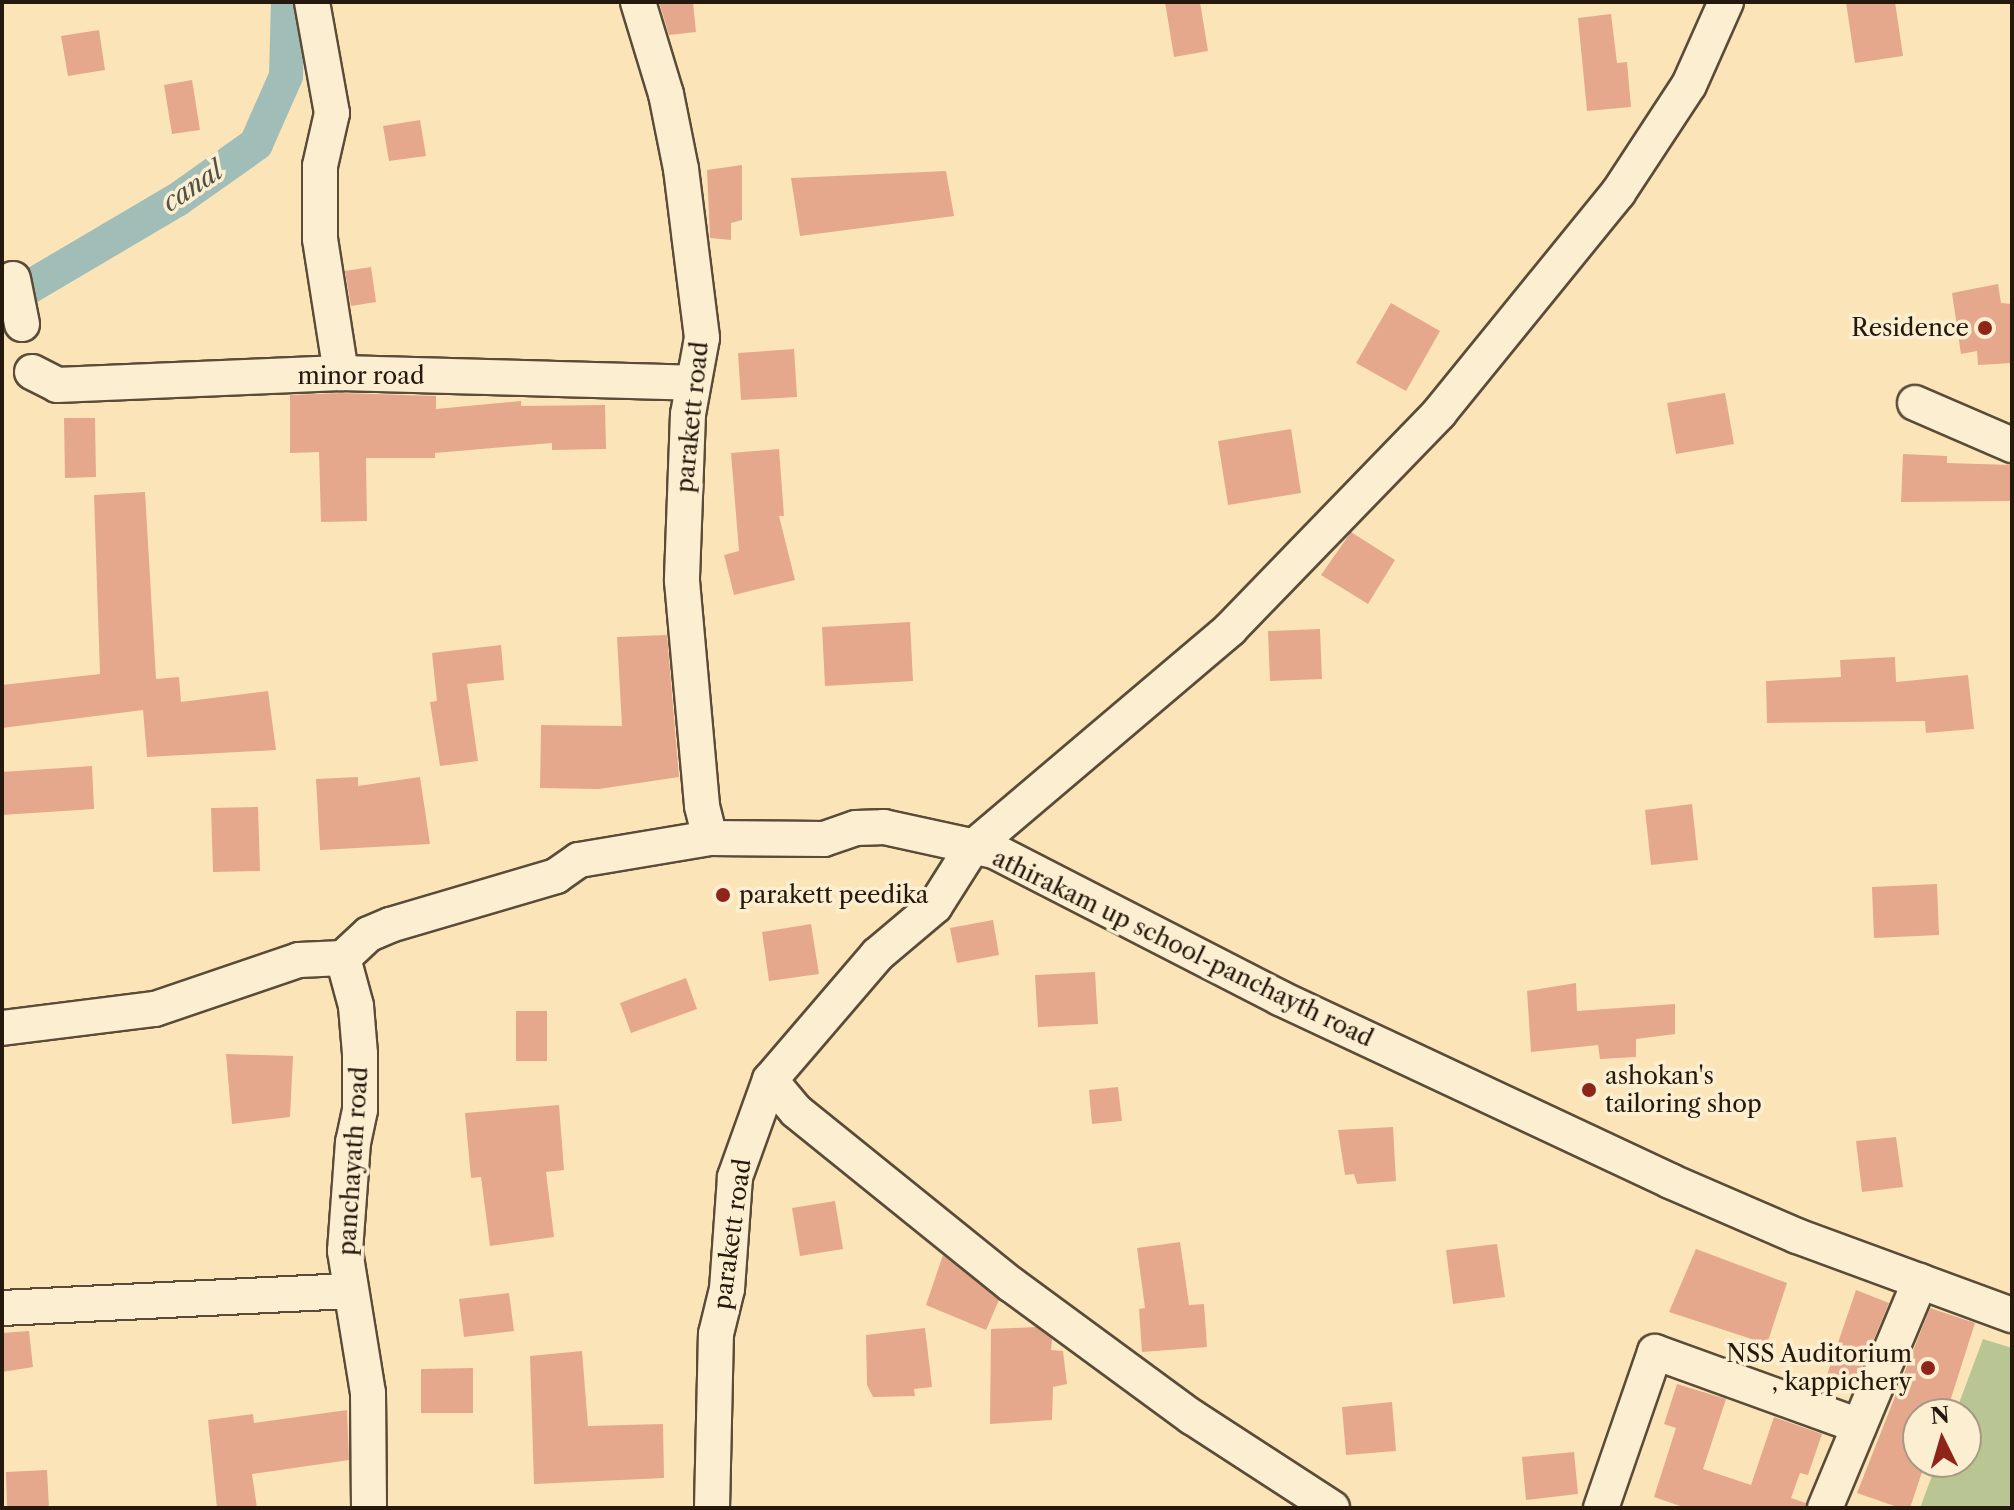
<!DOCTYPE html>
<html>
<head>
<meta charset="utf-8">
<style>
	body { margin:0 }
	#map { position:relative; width:2014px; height:1510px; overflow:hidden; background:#fbe5b8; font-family:"Libre Caslon Text",serif }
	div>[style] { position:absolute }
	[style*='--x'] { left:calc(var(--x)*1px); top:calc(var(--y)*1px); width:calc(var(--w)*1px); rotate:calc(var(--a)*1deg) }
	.green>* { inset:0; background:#b9c693 }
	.canal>* { height:34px; margin:-17px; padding:0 17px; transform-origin:17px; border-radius:17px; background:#a1bdb7 }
	.building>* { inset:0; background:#e6a88c }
	.roads { filter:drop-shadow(2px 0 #5a4c38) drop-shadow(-2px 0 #5a4c38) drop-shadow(0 2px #5a4c38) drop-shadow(0 -2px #5a4c38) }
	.street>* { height:34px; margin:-17px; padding:0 17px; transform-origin:17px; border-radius:17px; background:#fceed1 }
	.dots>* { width:22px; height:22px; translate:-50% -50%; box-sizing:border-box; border:4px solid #fceed1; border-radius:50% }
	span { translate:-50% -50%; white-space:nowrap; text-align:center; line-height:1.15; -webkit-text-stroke:7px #fceed1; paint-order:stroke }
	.poi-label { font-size:24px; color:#25190d }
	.right { translate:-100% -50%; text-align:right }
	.left { translate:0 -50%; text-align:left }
	.street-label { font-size:24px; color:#25190d }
	.water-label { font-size:26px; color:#505248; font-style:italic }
	.frame { position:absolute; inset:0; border:4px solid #25190d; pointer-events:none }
	.north { position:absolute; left:1902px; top:1398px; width:80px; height:80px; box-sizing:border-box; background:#fceed1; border:2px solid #a69983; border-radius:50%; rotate:355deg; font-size:22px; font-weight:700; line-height:32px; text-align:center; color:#25190d }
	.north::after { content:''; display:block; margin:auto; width:28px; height:36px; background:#8f2418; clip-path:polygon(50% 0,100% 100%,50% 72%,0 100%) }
</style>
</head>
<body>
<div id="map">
	<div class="green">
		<i style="clip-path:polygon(1983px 1339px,2012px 1348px,2012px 1508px,1920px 1508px,1937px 1462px,1966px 1462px,1966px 1414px,1955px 1414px)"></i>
	</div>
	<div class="canal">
		<i style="--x:2;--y:303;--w:203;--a:-30.5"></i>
		<i style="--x:177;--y:200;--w:97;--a:-35.3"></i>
		<i style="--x:256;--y:144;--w:74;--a:-66.2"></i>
		<i style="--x:286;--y:76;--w:74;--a:-88.5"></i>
	</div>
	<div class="building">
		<i style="clip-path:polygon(659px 2px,693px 2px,696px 32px,669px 35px)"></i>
		<i style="clip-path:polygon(1165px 2px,1200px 2px,1208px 51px,1174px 57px)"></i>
		<i style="clip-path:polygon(1846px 2px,1895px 2px,1903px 56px,1855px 63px)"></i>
		<i style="clip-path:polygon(1611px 14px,1617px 63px,1627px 62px,1631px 107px,1587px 111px,1578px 18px)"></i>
		<i style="clip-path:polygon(99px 30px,105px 70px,68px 76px,61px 36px)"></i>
		<i style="clip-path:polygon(192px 80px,200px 130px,172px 134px,164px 85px)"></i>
		<i style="clip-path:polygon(420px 120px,426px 156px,389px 161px,383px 126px)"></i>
		<i style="clip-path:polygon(742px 165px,742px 220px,731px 223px,731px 240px,710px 238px,707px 170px)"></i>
		<i style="clip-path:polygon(946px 171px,954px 216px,800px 236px,791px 178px)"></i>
		<i style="clip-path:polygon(371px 267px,376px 302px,351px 306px,345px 271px)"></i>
		<i style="clip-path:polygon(1998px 284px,2001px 303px,2012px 304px,2012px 363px,1978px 365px,1977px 351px,1961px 354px,1952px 293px)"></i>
		<i style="clip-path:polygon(1391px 303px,1440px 331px,1406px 391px,1356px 363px)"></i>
		<i style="clip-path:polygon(794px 349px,797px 397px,741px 400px,738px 353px)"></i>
		<i style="clip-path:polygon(341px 393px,436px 396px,436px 409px,521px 401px,521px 406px,605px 405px,606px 449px,552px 450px,552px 443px,435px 453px,435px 458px,366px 458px,367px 521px,321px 522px,319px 452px,290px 453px,290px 395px)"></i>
		<i style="clip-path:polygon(1725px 393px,1734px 444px,1676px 454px,1667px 403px)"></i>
		<i style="clip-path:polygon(64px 418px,95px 418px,96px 477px,65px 478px)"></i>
		<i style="clip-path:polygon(1291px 429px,1301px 493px,1228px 505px,1218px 441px)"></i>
		<i style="clip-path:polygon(779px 449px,784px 516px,779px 516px,795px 580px,734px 595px,724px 555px,739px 551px,731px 453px)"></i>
		<i style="clip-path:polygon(1903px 454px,1947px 456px,1947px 463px,2012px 465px,2012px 501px,1901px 502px)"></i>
		<i style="clip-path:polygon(145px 492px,156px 679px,179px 677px,181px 702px,268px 691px,276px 750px,147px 757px,143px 710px,2px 728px,2px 685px,100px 674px,94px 495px)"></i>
		<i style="clip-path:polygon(1351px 532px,1395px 560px,1368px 604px,1321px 575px)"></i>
		<i style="clip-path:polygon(910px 622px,913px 681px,825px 686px,822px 627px)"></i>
		<i style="clip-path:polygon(1320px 629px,1322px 679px,1270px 681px,1268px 631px)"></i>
		<i style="clip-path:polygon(667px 635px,679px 777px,599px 789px,540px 788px,541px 725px,622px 726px,617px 637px)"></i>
		<i style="clip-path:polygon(501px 645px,504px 680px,467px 684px,478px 761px,440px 766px,430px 702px,437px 701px,432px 653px)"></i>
		<i style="clip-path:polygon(1895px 657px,1896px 682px,1968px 675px,1974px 729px,1926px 733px,1925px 721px,1767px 723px,1766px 681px,1841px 677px,1840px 660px)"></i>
		<i style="clip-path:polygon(92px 766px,94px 809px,2px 815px,2px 772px)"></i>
		<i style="clip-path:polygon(358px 777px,358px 786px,420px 777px,430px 844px,320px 850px,316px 779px)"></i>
		<i style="clip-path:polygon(1692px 804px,1698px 860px,1651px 865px,1645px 810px)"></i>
		<i style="clip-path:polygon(258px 807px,260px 871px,213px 872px,211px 808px)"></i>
		<i style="clip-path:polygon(1937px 884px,1939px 935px,1874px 938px,1872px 887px)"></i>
		<i style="clip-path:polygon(993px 920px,999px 955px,957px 963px,950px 928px)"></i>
		<i style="clip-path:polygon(811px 924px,819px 974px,769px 981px,762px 932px)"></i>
		<i style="clip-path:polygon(1095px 972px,1098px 1024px,1038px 1027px,1035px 975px)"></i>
		<i style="clip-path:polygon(686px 978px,697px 1009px,631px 1033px,620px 1003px)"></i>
		<i style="clip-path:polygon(1576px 983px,1577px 1011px,1675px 1004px,1675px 1034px,1636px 1039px,1636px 1057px,1600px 1059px,1598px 1045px,1531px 1052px,1527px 991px)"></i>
		<i style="clip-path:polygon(516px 1011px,547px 1011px,547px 1061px,516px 1061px)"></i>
		<i style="clip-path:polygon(226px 1054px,293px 1056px,290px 1117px,232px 1124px)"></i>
		<i style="clip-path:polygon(1118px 1087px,1122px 1121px,1092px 1124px,1089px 1090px)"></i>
		<i style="clip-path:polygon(559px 1105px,564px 1170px,546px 1172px,554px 1237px,490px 1246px,481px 1177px,471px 1178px,465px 1113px)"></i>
		<i style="clip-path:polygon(1393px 1127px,1396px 1181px,1357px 1184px,1354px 1174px,1345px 1175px,1338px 1130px)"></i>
		<i style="clip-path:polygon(1896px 1137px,1903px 1187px,1862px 1192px,1856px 1141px)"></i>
		<i style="clip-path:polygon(835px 1201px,843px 1249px,800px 1256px,792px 1208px)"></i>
		<i style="clip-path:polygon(1180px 1242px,1189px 1305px,1204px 1304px,1207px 1347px,1142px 1352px,1139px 1309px,1145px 1308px,1137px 1248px)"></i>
		<i style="clip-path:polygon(1497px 1244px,1505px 1297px,1453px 1304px,1446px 1250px)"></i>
		<i style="clip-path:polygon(1696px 1249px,1787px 1283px,1767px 1344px,1669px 1312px)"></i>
		<i style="clip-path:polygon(943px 1255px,999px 1300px,986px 1330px,926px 1305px)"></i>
		<i style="clip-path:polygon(1856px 1290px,1889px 1303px,1853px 1389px,1826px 1378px)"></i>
		<i style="clip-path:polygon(509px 1293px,514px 1331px,464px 1337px,459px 1299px)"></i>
		<i style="clip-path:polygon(1930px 1308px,1975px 1323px,1946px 1414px,1918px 1414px,1922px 1472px,1910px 1508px,1900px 1508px,1857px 1493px)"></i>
		<i style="clip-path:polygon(1036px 1327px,1052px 1339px,1051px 1350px,1063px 1351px,1067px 1384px,1053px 1387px,1052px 1420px,990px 1424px,991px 1329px)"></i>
		<i style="clip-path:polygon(925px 1328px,932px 1387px,914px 1389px,915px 1396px,873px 1397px,867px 1385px,866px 1335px)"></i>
		<i style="clip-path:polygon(29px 1331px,33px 1367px,2px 1372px,2px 1333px)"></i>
		<i style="clip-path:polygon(582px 1351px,588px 1426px,663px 1424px,664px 1478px,534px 1484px,530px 1356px)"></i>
		<i style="clip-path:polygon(473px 1368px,473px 1413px,421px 1413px,421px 1369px)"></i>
		<i style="clip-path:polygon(1677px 1384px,1726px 1399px,1703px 1469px,1751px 1485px,1774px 1417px,1822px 1434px,1808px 1475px,1800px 1473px,1791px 1498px,1806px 1503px,1805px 1508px,1686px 1508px,1654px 1497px,1676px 1428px,1664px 1424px)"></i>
		<i style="clip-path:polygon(1392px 1402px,1396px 1451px,1346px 1455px,1342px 1407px)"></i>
		<i style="clip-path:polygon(347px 1410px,349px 1460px,252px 1474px,257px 1508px,217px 1508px,208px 1420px,253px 1414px,254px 1423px)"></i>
		<i style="clip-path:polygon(1574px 1452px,1578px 1494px,1526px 1500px,1522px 1457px)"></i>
		<i style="clip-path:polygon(47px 1470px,49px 1508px,7px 1508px,6px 1472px)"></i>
	</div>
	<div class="roads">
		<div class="street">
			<i style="--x:312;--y:2;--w:113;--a:79.8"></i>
			<i style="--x:332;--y:113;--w:54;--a:102.8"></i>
			<i style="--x:320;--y:166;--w:73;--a:90"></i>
			<i style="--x:320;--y:239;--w:136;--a:81.1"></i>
			<i style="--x:638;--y:2;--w:96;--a:73.1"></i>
			<i style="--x:666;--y:94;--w:76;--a:78.7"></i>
			<i style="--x:681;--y:169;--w:170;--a:82.9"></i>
			<i style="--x:702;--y:338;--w:77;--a:100.4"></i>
			<i style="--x:688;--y:414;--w:167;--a:92.1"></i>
			<i style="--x:682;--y:581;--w:226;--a:84.9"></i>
			<i style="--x:702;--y:806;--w:33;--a:76"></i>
			<i style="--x:13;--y:279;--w:46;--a:78.7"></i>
			<i style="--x:32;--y:372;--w:28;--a:27"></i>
			<i style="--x:57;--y:385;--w:284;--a:-2.4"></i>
			<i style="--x:341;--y:373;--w:352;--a:1.6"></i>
			<i style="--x:1915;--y:403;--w:106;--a:23.4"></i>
			<i style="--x:343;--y:958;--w:50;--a:74.8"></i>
			<i style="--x:356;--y:1006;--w:48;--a:85.2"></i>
			<i style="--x:360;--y:1054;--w:56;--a:90"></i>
			<i style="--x:360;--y:1110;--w:33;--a:102"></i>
			<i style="--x:353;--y:1142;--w:109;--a:94.2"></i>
			<i style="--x:345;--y:1251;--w:144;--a:80.8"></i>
			<i style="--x:368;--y:1393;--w:115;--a:89.5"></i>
			<i style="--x:2;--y:1028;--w:154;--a:-7.1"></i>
			<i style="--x:155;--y:1009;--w:152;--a:-18.8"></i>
			<i style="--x:299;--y:960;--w:44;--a:-2.6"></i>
			<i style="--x:343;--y:958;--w:35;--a:-43"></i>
			<i style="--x:369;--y:934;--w:23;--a:-23"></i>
			<i style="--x:390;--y:925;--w:173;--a:-16.4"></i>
			<i style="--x:556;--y:876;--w:28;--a:-35"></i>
			<i style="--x:579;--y:860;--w:133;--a:-9.5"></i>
			<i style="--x:710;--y:838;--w:114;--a:0.5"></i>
			<i style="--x:824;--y:839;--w:34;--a:-19"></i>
			<i style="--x:856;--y:828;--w:28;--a:-2"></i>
			<i style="--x:884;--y:827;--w:113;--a:12.3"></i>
			<i style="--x:994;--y:851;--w:322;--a:27.2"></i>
			<i style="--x:1280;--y:998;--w:431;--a:25.1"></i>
			<i style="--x:1670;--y:1181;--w:138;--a:23.4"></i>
			<i style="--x:1797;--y:1236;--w:229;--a:20.2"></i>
			<i style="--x:770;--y:1080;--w:40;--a:50"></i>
			<i style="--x:796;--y:1111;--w:277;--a:38.9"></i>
			<i style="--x:1012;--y:1285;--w:223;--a:36.3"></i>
			<i style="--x:1192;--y:1417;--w:167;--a:33"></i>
			<i style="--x:2;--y:1308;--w:347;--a:-2.8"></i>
			<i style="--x:712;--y:1508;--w:174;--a:-88.7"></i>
			<i style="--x:716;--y:1334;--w:46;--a:-76.3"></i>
			<i style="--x:727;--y:1289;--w:112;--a:-85.9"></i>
			<i style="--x:735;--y:1177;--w:103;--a:-70.2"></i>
			<i style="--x:770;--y:1080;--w:165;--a:-49.4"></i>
			<i style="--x:877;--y:955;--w:76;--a:-40.2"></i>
			<i style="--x:935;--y:906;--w:67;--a:-57.7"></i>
			<i style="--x:971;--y:849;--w:340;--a:-40.3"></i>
			<i style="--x:1230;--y:629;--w:301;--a:-45.9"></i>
			<i style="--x:1439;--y:413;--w:284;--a:-50.9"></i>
			<i style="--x:1618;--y:193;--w:129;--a:-56.7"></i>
			<i style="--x:1689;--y:85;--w:91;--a:-66"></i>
			<i style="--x:1601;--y:1508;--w:165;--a:-70.9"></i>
			<i style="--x:1655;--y:1352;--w:217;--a:19.9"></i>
			<i style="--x:1825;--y:1508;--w:246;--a:-67.3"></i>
		</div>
	</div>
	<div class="dots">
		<i style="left:1985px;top:328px;background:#8f2418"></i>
		<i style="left:723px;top:895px;background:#8f2418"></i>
		<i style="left:1589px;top:1090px;background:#8f2418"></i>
		<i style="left:1928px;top:1368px;background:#8f2418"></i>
	</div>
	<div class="poi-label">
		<span class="right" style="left:1969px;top:328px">Residence</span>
		<span class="left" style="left:739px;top:895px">parakett peedika</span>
		<span class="left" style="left:1605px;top:1090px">ashokan's<br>tailoring shop</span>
		<span class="right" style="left:1912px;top:1368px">NSS Auditorium<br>, kappichery</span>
	</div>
	<div class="street-label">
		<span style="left:361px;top:376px">minor road</span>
		<span style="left:692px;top:417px;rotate:-84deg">parakett road</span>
		<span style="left:1183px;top:948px;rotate:26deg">athirakam up school-panchayth road</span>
		<span style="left:353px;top:1161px;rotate:-86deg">panchayath road</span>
		<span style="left:732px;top:1234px;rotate:-82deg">parakett road</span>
	</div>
	<div class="water-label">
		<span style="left:193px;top:187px;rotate:-34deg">canal</span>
	</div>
	<div class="frame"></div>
	<div class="north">N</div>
</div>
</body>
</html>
